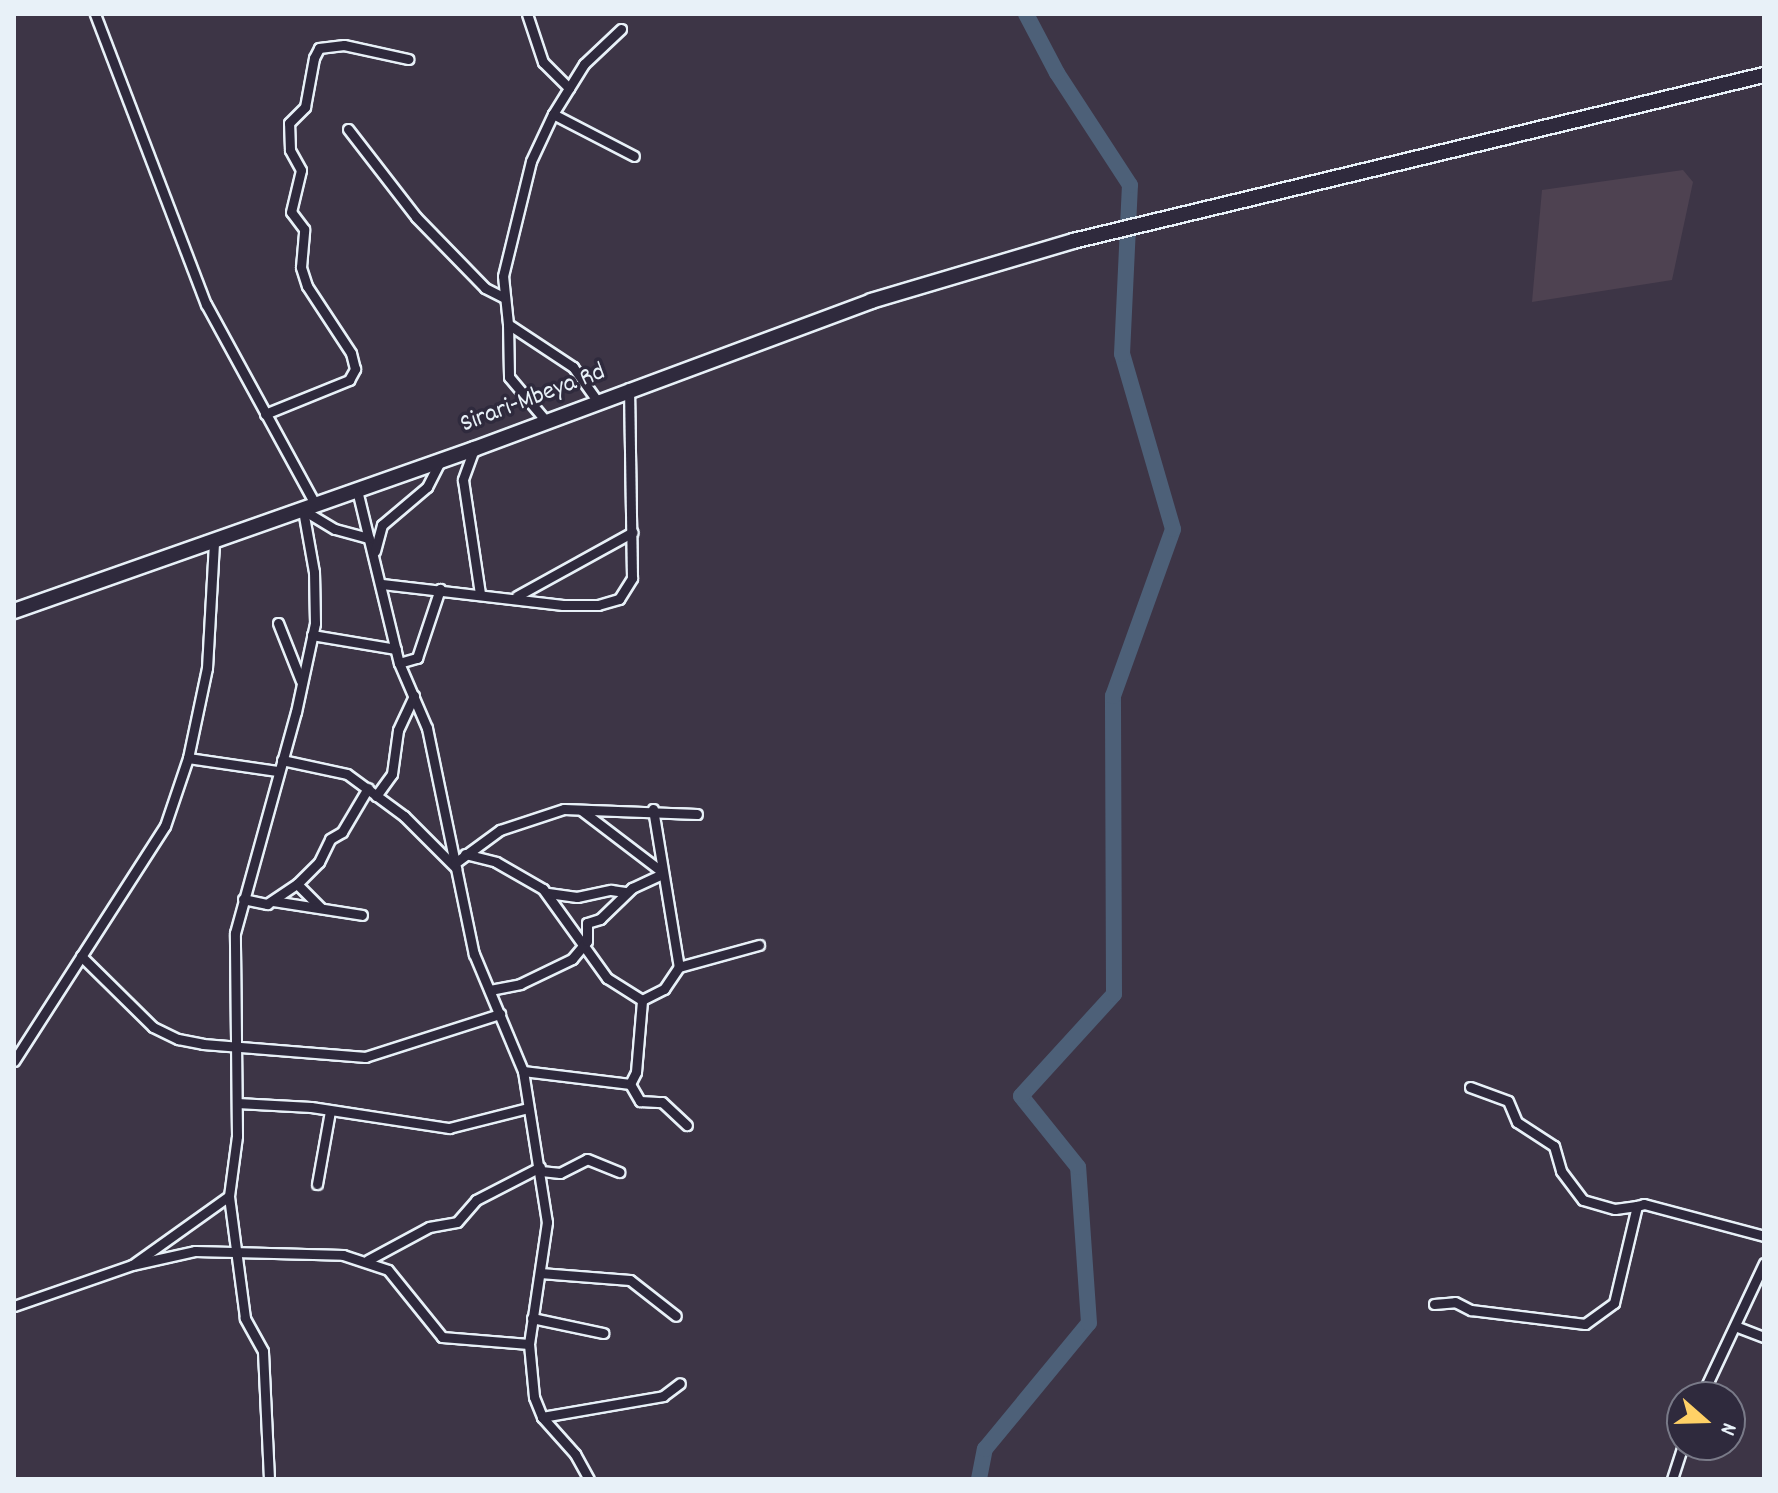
<!DOCTYPE html>
<html>
<head>
<meta charset="utf-8">
<style>
	body { margin:0 }
	#map { position:relative; width:1778px; height:1493px; overflow:hidden; background:#3d3546; font-family:Dekko,sans-serif }
	div>[style] { position:absolute }
	[style*='--x'] { left:calc(var(--x)*1px); top:calc(var(--y)*1px); width:calc(var(--w)*1px); rotate:calc(var(--a)*1deg) }
	.built>* { inset:0; background:#4e4251 }
	.river>* { height:16px; margin:-8px; padding:0 8px; transform-origin:8px; border-radius:8px; background:#4d6078 }
	.roads { filter:drop-shadow(2px 0 #e8f1f8) drop-shadow(-2px 0 #e8f1f8) drop-shadow(0 2px #e8f1f8) drop-shadow(0 -2px #e8f1f8) }
	.minor>* { height:9px; margin:-4.5px; padding:0 4.5px; transform-origin:4.5px; border-radius:4.5px; background:#2f2a3d }
	.highway>* { height:14px; margin:-7px; padding:0 7px; transform-origin:7px; border-radius:7px; background:#2f2a3d }
	span { translate:-50% -50%; white-space:nowrap; text-align:center; line-height:1.15; -webkit-text-stroke:7px #2f2a3d; paint-order:stroke }
	.street-label { font-size:26px; color:#e8f1f8 }
	.frame { position:absolute; inset:0; border:16px solid #e8f1f8; pointer-events:none }
	.north { position:absolute; left:1666px; top:1381px; width:80px; height:80px; box-sizing:border-box; background:#2f2a3d; border:2px solid #797a88; border-radius:50%; rotate:110deg; font-size:22px; font-weight:700; line-height:32px; text-align:center; color:#e8f1f8 }
	.north::after { content:''; display:block; margin:auto; width:28px; height:36px; background:#ffd166; clip-path:polygon(50% 0,100% 100%,50% 72%,0 100%) }
</style>
</head>
<body>
<div id="map">
	<div class="built">
		<i style="clip-path:polygon(1683px 170px,1693px 182px,1672px 280px,1532px 302px,1542px 190px)"></i>
	</div>
	<div class="river">
		<i style="--x:979;--y:1479;--w:31;--a:-79"></i>
		<i style="--x:985;--y:1449;--w:163;--a:-50.5"></i>
		<i style="--x:1089;--y:1323;--w:156;--a:-94"></i>
		<i style="--x:1078;--y:1167;--w:91;--a:-128.8"></i>
		<i style="--x:1021;--y:1096;--w:138;--a:-47.6"></i>
		<i style="--x:1114;--y:994;--w:298;--a:-90.2"></i>
		<i style="--x:1113;--y:696;--w:177;--a:-70.2"></i>
		<i style="--x:1173;--y:529;--w:182;--a:-106.2"></i>
		<i style="--x:1122;--y:354;--w:169;--a:-87.3"></i>
		<i style="--x:1130;--y:185;--w:134;--a:-123.1"></i>
		<i style="--x:1057;--y:73;--w:67;--a:-117.7"></i>
	</div>
	<div class="roads">
		<div class="minor">
			<i style="--x:95;--y:14;--w:311;--a:69.1"></i>
			<i style="--x:206;--y:304;--w:228;--a:61.4"></i>
			<i style="--x:527;--y:14;--w:51;--a:71.6"></i>
			<i style="--x:543;--y:62;--w:37;--a:45"></i>
			<i style="--x:553;--y:114;--w:91;--a:27.4"></i>
			<i style="--x:348;--y:129;--w:111;--a:52.3"></i>
			<i style="--x:416;--y:217;--w:99;--a:45.8"></i>
			<i style="--x:485;--y:288;--w:20;--a:27"></i>
			<i style="--x:508;--y:324;--w:53;--a:88.9"></i>
			<i style="--x:509;--y:377;--w:57;--a:49.9"></i>
			<i style="--x:598;--y:402;--w:43;--a:-125.5"></i>
			<i style="--x:573;--y:367;--w:78;--a:-146.5"></i>
			<i style="--x:508;--y:324;--w:48;--a:-95.9"></i>
			<i style="--x:503;--y:276;--w:118;--a:-76.3"></i>
			<i style="--x:531;--y:161;--w:52;--a:-64.9"></i>
			<i style="--x:553;--y:114;--w:59;--a:-58.2"></i>
			<i style="--x:584;--y:64;--w:51;--a:-43.4"></i>
			<i style="--x:265;--y:414;--w:91;--a:-22"></i>
			<i style="--x:349;--y:380;--w:13;--a:-61"></i>
			<i style="--x:355;--y:369;--w:16;--a:-104"></i>
			<i style="--x:351;--y:353;--w:80;--a:-123.3"></i>
			<i style="--x:307;--y:286;--w:20;--a:-108"></i>
			<i style="--x:301;--y:267;--w:38;--a:-85"></i>
			<i style="--x:304;--y:229;--w:21;--a:-127"></i>
			<i style="--x:291;--y:212;--w:43;--a:-76.6"></i>
			<i style="--x:301;--y:170;--w:23;--a:-119"></i>
			<i style="--x:290;--y:150;--w:27;--a:-92"></i>
			<i style="--x:289;--y:123;--w:23;--a:-45"></i>
			<i style="--x:305;--y:107;--w:50;--a:-79.6"></i>
			<i style="--x:314;--y:58;--w:11;--a:-63"></i>
			<i style="--x:319;--y:48;--w:25;--a:-7"></i>
			<i style="--x:344;--y:45;--w:66;--a:12.3"></i>
			<i style="--x:474;--y:449;--w:33;--a:110"></i>
			<i style="--x:463;--y:480;--w:115;--a:81.5"></i>
			<i style="--x:357;--y:490;--w:178;--a:76.4"></i>
			<i style="--x:399;--y:663;--w:71;--a:66.7"></i>
			<i style="--x:427;--y:728;--w:231;--a:78.3"></i>
			<i style="--x:474;--y:954;--w:127;--a:67.3"></i>
			<i style="--x:523;--y:1071;--w:153;--a:81"></i>
			<i style="--x:547;--y:1222;--w:123;--a:98.4"></i>
			<i style="--x:529;--y:1344;--w:53;--a:84.6"></i>
			<i style="--x:534;--y:1397;--w:22;--a:68"></i>
			<i style="--x:542;--y:1417;--w:50;--a:48.3"></i>
			<i style="--x:575;--y:1454;--w:29;--a:61"></i>
			<i style="--x:303;--y:510;--w:37;--a:31"></i>
			<i style="--x:335;--y:529;--w:35;--a:15"></i>
			<i style="--x:375;--y:551;--w:27;--a:-75"></i>
			<i style="--x:382;--y:525;--w:59;--a:-40.2"></i>
			<i style="--x:427;--y:487;--w:30;--a:-63"></i>
			<i style="--x:382;--y:584;--w:182;--a:6.6"></i>
			<i style="--x:563;--y:605;--w:35;--a:0"></i>
			<i style="--x:598;--y:605;--w:22;--a:-16"></i>
			<i style="--x:619;--y:599;--w:25;--a:-58"></i>
			<i style="--x:632;--y:578;--w:190;--a:-90.9"></i>
			<i style="--x:517;--y:596;--w:132;--a:-28.9"></i>
			<i style="--x:278;--y:623;--w:62;--a:68.4"></i>
			<i style="--x:312;--y:635;--w:85;--a:9.5"></i>
			<i style="--x:399;--y:663;--w:19;--a:-16"></i>
			<i style="--x:417;--y:658;--w:73;--a:-71.6"></i>
			<i style="--x:188;--y:758;--w:90;--a:8.3"></i>
			<i style="--x:282;--y:760;--w:66;--a:12.2"></i>
			<i style="--x:347;--y:774;--w:71;--a:36.4"></i>
			<i style="--x:404;--y:816;--w:74;--a:45"></i>
			<i style="--x:376;--y:796;--w:27;--a:-54"></i>
			<i style="--x:392;--y:774;--w:44;--a:-82.2"></i>
			<i style="--x:398;--y:730;--w:38;--a:-65"></i>
			<i style="--x:653;--y:809;--w:160;--a:80.7"></i>
			<i style="--x:581;--y:810;--w:101;--a:37.3"></i>
			<i style="--x:465;--y:854;--w:32;--a:14"></i>
			<i style="--x:496;--y:862;--w:54;--a:29.9"></i>
			<i style="--x:543;--y:889;--w:110;--a:54.3"></i>
			<i style="--x:607;--y:978;--w:41;--a:32.2"></i>
			<i style="--x:455;--y:863;--w:56;--a:-36.3"></i>
			<i style="--x:500;--y:830;--w:67;--a:-18.2"></i>
			<i style="--x:564;--y:809;--w:133;--a:2.2"></i>
			<i style="--x:297;--y:884;--w:33;--a:45"></i>
			<i style="--x:548;--y:893;--w:29;--a:8"></i>
			<i style="--x:577;--y:897;--w:35;--a:-12"></i>
			<i style="--x:611;--y:890;--w:14;--a:8"></i>
			<i style="--x:243;--y:899;--w:25;--a:12"></i>
			<i style="--x:267;--y:904;--w:36;--a:-34"></i>
			<i style="--x:297;--y:884;--w:31;--a:-45"></i>
			<i style="--x:319;--y:862;--w:25;--a:-64"></i>
			<i style="--x:330;--y:839;--w:14;--a:-30"></i>
			<i style="--x:342;--y:832;--w:51;--a:-59.4"></i>
			<i style="--x:273;--y:901;--w:90;--a:8.9"></i>
			<i style="--x:81;--y:956;--w:101;--a:44.6"></i>
			<i style="--x:153;--y:1027;--w:28;--a:26"></i>
			<i style="--x:178;--y:1039;--w:25;--a:11"></i>
			<i style="--x:203;--y:1044;--w:163;--a:4.6"></i>
			<i style="--x:365;--y:1057;--w:142;--a:-17.7"></i>
			<i style="--x:490;--y:990;--w:31;--a:-11"></i>
			<i style="--x:520;--y:984;--w:58;--a:-25.7"></i>
			<i style="--x:572;--y:959;--w:23;--a:-50"></i>
			<i style="--x:587;--y:941;--w:18;--a:-90"></i>
			<i style="--x:587;--y:923;--w:14;--a:-17"></i>
			<i style="--x:600;--y:919;--w:45;--a:-44.1"></i>
			<i style="--x:632;--y:888;--w:33;--a:-25"></i>
			<i style="--x:14;--y:1061;--w:279;--a:-57.3"></i>
			<i style="--x:165;--y:826;--w:72;--a:-71.3"></i>
			<i style="--x:188;--y:758;--w:92;--a:-78.1"></i>
			<i style="--x:207;--y:668;--w:126;--a:-86.8"></i>
			<i style="--x:523;--y:1071;--w:108;--a:6.9"></i>
			<i style="--x:630;--y:1084;--w:13;--a:-63"></i>
			<i style="--x:636;--y:1072;--w:72;--a:-85.2"></i>
			<i style="--x:642;--y:1000;--w:25;--a:-27"></i>
			<i style="--x:664;--y:989;--w:27;--a:-56"></i>
			<i style="--x:679;--y:967;--w:83;--a:-15.4"></i>
			<i style="--x:630;--y:1084;--w:20;--a:60"></i>
			<i style="--x:640;--y:1101;--w:22;--a:3"></i>
			<i style="--x:662;--y:1102;--w:34;--a:43"></i>
			<i style="--x:1470;--y:1087;--w:40;--a:20.2"></i>
			<i style="--x:1508;--y:1101;--w:23;--a:67"></i>
			<i style="--x:1517;--y:1122;--w:44;--a:33"></i>
			<i style="--x:1554;--y:1146;--w:26;--a:74"></i>
			<i style="--x:1561;--y:1171;--w:36;--a:53"></i>
			<i style="--x:1583;--y:1200;--w:33;--a:16"></i>
			<i style="--x:1615;--y:1209;--w:22;--a:-8"></i>
			<i style="--x:237;--y:1103;--w:74;--a:3.1"></i>
			<i style="--x:311;--y:1107;--w:140;--a:8.7"></i>
			<i style="--x:449;--y:1128;--w:81;--a:-14.2"></i>
			<i style="--x:541;--y:1171;--w:19;--a:6"></i>
			<i style="--x:560;--y:1173;--w:30;--a:-27"></i>
			<i style="--x:587;--y:1159;--w:35;--a:22"></i>
			<i style="--x:317;--y:1184;--w:74;--a:-79.9"></i>
			<i style="--x:368;--y:1260;--w:69;--a:-28.4"></i>
			<i style="--x:429;--y:1227;--w:28;--a:-10"></i>
			<i style="--x:457;--y:1222;--w:29;--a:-49"></i>
			<i style="--x:476;--y:1200;--w:72;--a:-27.3"></i>
			<i style="--x:135;--y:1263;--w:115;--a:-35.5"></i>
			<i style="--x:540;--y:1273;--w:90;--a:4.4"></i>
			<i style="--x:630;--y:1280;--w:58;--a:38"></i>
			<i style="--x:1434;--y:1304;--w:21;--a:-5"></i>
			<i style="--x:1455;--y:1302;--w:18;--a:27"></i>
			<i style="--x:1471;--y:1310;--w:115;--a:7"></i>
			<i style="--x:1585;--y:1324;--w:36;--a:-36"></i>
			<i style="--x:1614;--y:1303;--w:100;--a:-76.7"></i>
			<i style="--x:1637;--y:1206;--w:7;--a:-16"></i>
			<i style="--x:1644;--y:1204;--w:124;--a:14.9"></i>
			<i style="--x:14;--y:1306;--w:125;--a:-19.2"></i>
			<i style="--x:132;--y:1265;--w:65;--a:-12.5"></i>
			<i style="--x:195;--y:1251;--w:148;--a:1.5"></i>
			<i style="--x:343;--y:1255;--w:47;--a:18.4"></i>
			<i style="--x:388;--y:1270;--w:86;--a:51.1"></i>
			<i style="--x:442;--y:1337;--w:87;--a:4.6"></i>
			<i style="--x:532;--y:1318;--w:73;--a:11.9"></i>
			<i style="--x:1735;--y:1326;--w:31;--a:21"></i>
			<i style="--x:1701;--y:1397;--w:148;--a:-64.8"></i>
			<i style="--x:542;--y:1417;--w:123;--a:-9.8"></i>
			<i style="--x:663;--y:1396;--w:21;--a:-37"></i>
			<i style="--x:269;--y:1479;--w:128;--a:-92.7"></i>
			<i style="--x:263;--y:1351;--w:38;--a:-119"></i>
			<i style="--x:245;--y:1318;--w:123;--a:-97.5"></i>
			<i style="--x:229;--y:1196;--w:61;--a:-82.4"></i>
			<i style="--x:237;--y:1136;--w:203;--a:-90.6"></i>
			<i style="--x:235;--y:933;--w:229;--a:-74.6"></i>
			<i style="--x:296;--y:712;--w:91;--a:-77.9"></i>
			<i style="--x:315;--y:623;--w:51;--a:-91.1"></i>
			<i style="--x:314;--y:572;--w:63;--a:-100.1"></i>
			<i style="--x:1672;--y:1479;--w:36;--a:-72"></i>
		</div>
		<div class="highway">
			<i style="--x:14;--y:611;--w:488;--a:-19.4"></i>
			<i style="--x:474;--y:449;--w:424;--a:-20.4"></i>
			<i style="--x:871;--y:301;--w:211;--a:-16.5"></i>
			<i style="--x:1073;--y:241;--w:711;--a:-13.51"></i>
		</div>
	</div>
	<div class="street-label">
		<span style="left:533px;top:399px;rotate:-21deg">Sirari-Mbeya Rd</span>
	</div>
	<div class="frame"></div>
	<div class="north">N</div>
</div>
</body>
</html>
